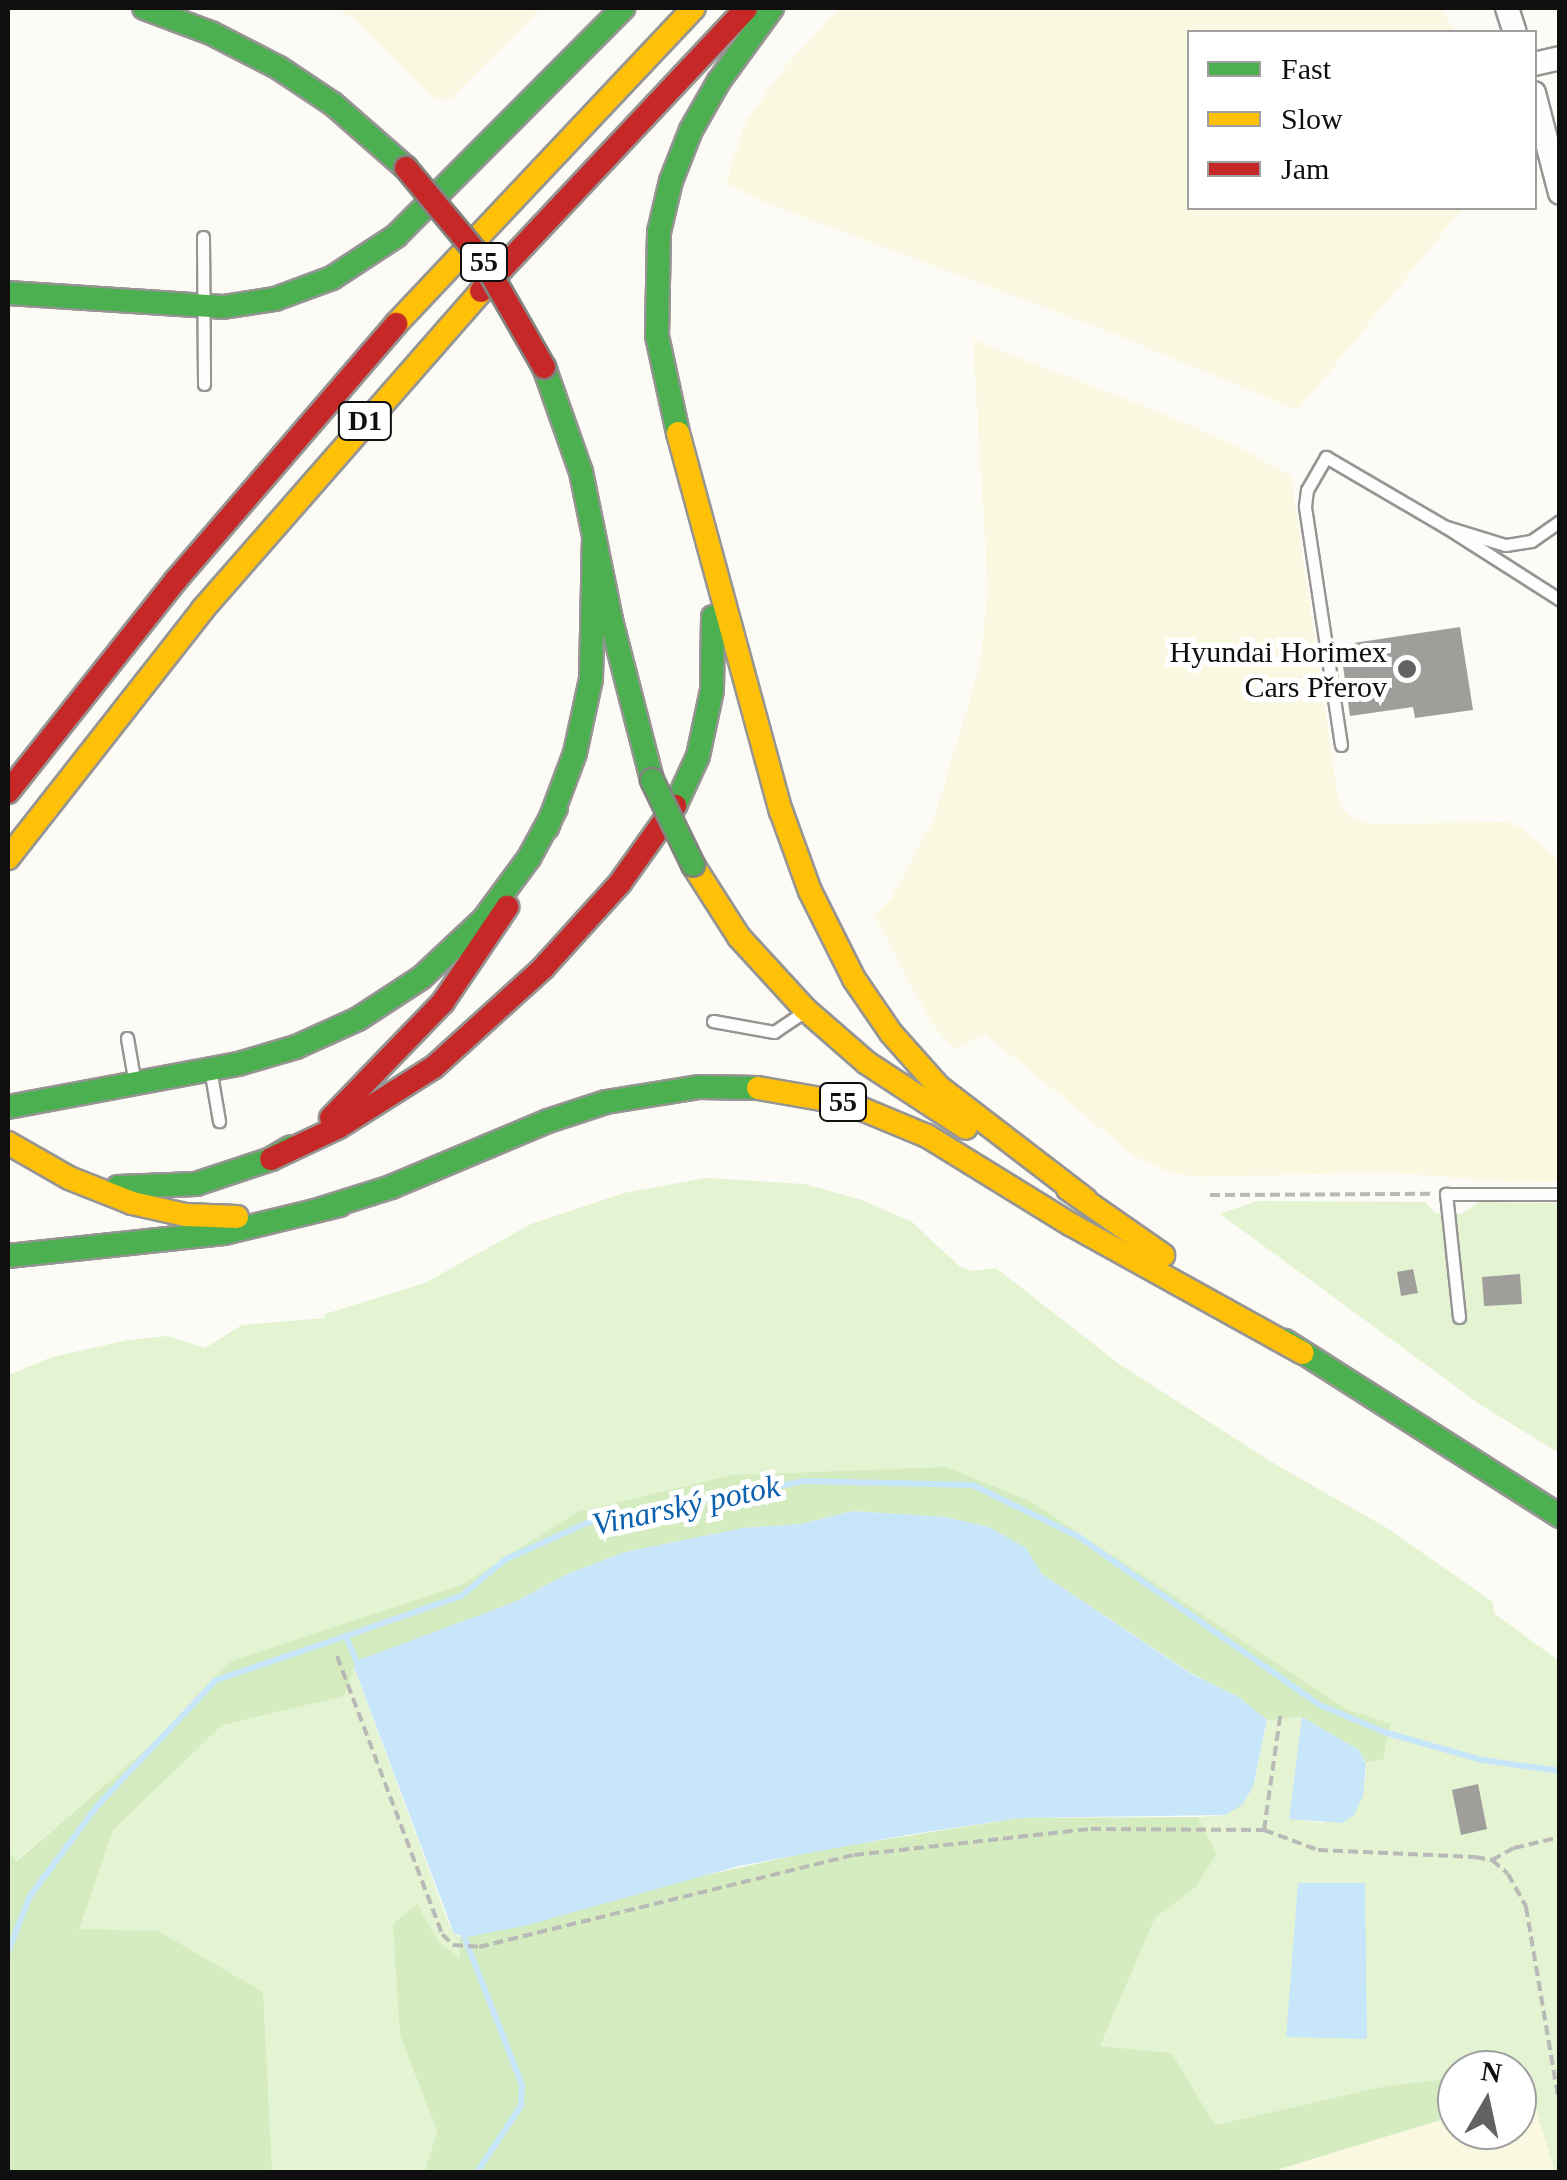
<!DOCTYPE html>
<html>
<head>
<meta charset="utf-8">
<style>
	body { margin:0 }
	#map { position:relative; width:1567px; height:2180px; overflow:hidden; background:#fcfbf5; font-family:"Times New Roman",serif }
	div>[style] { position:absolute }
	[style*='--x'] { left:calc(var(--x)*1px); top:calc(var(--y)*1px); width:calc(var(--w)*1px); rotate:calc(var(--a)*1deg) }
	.farmland>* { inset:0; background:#faf8e0 }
	.green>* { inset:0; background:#e4f4d2 }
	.forest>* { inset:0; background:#d4ecc0 }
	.water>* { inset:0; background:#c8e6fa }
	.stream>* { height:6px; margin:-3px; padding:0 3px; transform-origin:3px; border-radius:3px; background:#c8e6fa }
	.building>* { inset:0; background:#a09e9a }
	.path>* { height:4px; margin-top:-2px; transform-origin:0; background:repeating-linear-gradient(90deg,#b9b9b8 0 10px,transparent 0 15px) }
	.roads { filter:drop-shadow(2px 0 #969593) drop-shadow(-2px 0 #969593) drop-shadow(0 2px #969593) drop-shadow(0 -2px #969593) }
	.lane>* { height:11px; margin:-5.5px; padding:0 5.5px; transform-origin:5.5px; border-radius:5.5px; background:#fffefe }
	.street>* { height:22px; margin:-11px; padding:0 11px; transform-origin:11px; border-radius:11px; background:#fffefe }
	.fast>* { height:22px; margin:-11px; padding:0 11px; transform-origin:11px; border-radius:11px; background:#4caf50 }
	.slow>* { height:22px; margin:-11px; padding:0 11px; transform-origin:11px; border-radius:11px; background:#ffc107 }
	.jam>* { height:22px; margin:-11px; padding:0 11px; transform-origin:11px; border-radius:11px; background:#c62828 }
	.bridges { filter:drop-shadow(2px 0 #838380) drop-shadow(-2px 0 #838380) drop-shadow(0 2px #838380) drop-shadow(0 -2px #838380) }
	.fast-bridge>* { height:22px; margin:-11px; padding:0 11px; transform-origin:11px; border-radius:11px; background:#4caf50 }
	.jam-bridge>* { height:22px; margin:-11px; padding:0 11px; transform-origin:11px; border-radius:11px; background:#c62828 }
	.dots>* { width:28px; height:28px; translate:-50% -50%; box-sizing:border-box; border:5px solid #fff; border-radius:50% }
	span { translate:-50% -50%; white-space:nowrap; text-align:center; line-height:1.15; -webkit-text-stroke:10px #fff; paint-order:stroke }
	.shield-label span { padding:2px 8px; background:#fff; border:2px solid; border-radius:8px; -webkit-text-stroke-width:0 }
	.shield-label { font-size:28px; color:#0f0f0f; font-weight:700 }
	.poi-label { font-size:30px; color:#0f0f0f }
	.right { translate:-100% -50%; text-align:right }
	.water-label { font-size:32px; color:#0b61ae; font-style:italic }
	.frame { position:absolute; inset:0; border:10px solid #0f0f0f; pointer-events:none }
	.legend { position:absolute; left:1187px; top:30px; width:350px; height:180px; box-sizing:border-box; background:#fff; border:2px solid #9f9f9f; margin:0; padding:12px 18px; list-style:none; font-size:30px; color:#0f0f0f }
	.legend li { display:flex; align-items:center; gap:20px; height:50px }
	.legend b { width:50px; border:2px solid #9f9f9f }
	.north { position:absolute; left:1437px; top:2050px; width:100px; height:100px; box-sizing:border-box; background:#fff; border:2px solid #9f9f9f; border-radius:50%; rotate:9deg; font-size:28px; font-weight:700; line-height:40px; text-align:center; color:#0f0f0f }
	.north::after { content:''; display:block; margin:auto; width:35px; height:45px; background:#626260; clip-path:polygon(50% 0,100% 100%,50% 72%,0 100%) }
</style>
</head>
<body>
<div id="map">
	<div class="farmland">
		<i style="clip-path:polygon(336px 8px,542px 8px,450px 99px,436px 99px,354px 19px)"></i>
		<i style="clip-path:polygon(840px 8px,1442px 8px,1454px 32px,1190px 32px,1190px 208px,1463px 208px,1298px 410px,1105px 330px,759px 200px,726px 183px,746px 121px,786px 66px)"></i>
		<i style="clip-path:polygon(973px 340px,1159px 412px,1236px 446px,1291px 476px,1339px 805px,1351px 818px,1368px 824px,1506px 822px,1520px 827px,1559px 861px,1559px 1181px,1524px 1183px,1383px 1172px,1203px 1177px,1171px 1173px,1136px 1157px,985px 1034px,956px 1049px,931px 1023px,874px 914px,891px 899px,934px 819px,980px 666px,988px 589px)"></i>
		<i style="clip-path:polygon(1517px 2101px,1537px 2102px,1555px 2172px,1270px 2172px,1457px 2115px,1457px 2130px,1517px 2130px)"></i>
	</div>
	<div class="green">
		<i style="clip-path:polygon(706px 1178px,804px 1184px,862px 1200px,912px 1222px,959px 1266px,971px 1271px,996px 1268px,1119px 1364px,1278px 1466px,1387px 1528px,1493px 1602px,1494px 1613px,1559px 1661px,1559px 2172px,1555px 2172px,1524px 2070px,1457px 2070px,1457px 2078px,1385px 2086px,1215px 2125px,1172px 2053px,1100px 2046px,1155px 1918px,1196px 1887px,1217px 1854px,1198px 1817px,1225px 1815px,1253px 1787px,1267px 1720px,1302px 1717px,1289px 1818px,1323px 1823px,1366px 1778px,1366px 1764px,1383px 1760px,1391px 1725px,1346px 1709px,1032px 1502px,577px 1512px,463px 1584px,231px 1661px,154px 1742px,16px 1861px,8px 1851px,8px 1375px,52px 1357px,128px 1340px,168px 1336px,205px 1348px,242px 1325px,325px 1318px,325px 1314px,425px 1283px,531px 1224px,624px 1193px)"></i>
		<i style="clip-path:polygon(1257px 1201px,1425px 1202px,1435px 1213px,1461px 1214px,1479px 1202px,1559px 1203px,1559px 1453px,1481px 1405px,1220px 1214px)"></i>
		<i style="clip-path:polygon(354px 1667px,450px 1927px,459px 1937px,460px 1958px,439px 1942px,417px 2080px,437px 2131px,428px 2165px,438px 2172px,196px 2172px,34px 1954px,84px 1913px,113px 1830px,222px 1724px,343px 1696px)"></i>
	</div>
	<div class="forest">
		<i style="clip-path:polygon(946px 1467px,1032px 1502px,1346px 1709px,1391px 1724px,1383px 1760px,1366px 1763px,1359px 1750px,1302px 1717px,1267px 1720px,1237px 1696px,1191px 1673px,1042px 1574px,1026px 1548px,989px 1527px,945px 1517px,853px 1511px,801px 1524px,743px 1528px,625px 1552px,565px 1575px,515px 1602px,357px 1661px,344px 1696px,222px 1725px,113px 1830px,79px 1929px,158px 1931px,263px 1992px,272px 2172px,8px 2172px,8px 1851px,17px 1861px,154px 1742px,231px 1661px,463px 1584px,577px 1512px,733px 1475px)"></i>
		<i style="clip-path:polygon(1198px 1817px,1217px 1854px,1196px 1887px,1155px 1918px,1100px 2046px,1172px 2053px,1215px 2125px,1385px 2086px,1457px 2078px,1457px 2115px,1270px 2172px,425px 2172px,437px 2131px,400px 2035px,393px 1924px,417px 1904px,439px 1942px,460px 1958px,459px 1937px,524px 1926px,658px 1886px,819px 1850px,1020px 1818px)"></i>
	</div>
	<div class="water">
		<i style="clip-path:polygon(853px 1511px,945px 1517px,989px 1527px,1026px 1548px,1042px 1574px,1190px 1673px,1237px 1696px,1267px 1720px,1253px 1787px,1242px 1805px,1225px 1815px,1020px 1818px,907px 1835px,739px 1866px,524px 1926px,468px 1937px,454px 1934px,354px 1667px,356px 1661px,515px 1602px,565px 1575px,625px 1552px,743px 1528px,801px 1524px)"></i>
		<i style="clip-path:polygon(1302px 1717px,1359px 1750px,1366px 1764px,1363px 1796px,1354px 1815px,1342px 1823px,1289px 1819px)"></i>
		<i style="clip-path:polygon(1298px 1883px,1365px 1883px,1367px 2039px,1286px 2037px)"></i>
	</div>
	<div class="stream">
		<i style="--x:359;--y:1668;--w:35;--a:-112"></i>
		<i style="--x:346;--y:1636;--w:122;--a:-19.2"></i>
		<i style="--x:461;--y:1596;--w:58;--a:-39.4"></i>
		<i style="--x:506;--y:1559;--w:98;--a:-24"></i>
		<i style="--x:596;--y:1519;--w:212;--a:-10.3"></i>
		<i style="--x:805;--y:1481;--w:168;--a:1.4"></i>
		<i style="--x:973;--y:1485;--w:118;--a:26.1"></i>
		<i style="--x:1079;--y:1537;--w:294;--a:34.9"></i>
		<i style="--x:1320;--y:1705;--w:73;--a:22.7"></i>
		<i style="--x:1387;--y:1733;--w:99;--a:15.9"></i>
		<i style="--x:1482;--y:1760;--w:79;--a:8"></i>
		<i style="--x:462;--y:1931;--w:165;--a:68.7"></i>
		<i style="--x:522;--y:2085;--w:21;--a:93"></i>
		<i style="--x:521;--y:2106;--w:79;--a:123.7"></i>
		<i style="--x:8;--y:1952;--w:60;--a:-68.6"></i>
		<i style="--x:30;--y:1896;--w:112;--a:-53.3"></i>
		<i style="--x:97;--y:1806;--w:173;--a:-46.6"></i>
		<i style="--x:216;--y:1680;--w:137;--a:-18.7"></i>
	</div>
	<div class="building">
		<i style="clip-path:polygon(1460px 627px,1473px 710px,1415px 718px,1413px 707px,1350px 716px,1340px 645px)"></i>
		<i style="clip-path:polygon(1413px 1269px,1418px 1293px,1401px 1296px,1397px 1272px)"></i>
		<i style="clip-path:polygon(1520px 1274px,1522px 1304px,1484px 1306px,1482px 1277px)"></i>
		<i style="clip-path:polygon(1478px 1784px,1487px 1829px,1461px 1835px,1452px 1790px)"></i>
	</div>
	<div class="path">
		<i style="--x:1210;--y:1195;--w:221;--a:-0.3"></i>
		<i style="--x:337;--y:1656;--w:297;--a:69.3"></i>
		<i style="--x:442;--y:1934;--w:16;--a:45"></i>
		<i style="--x:453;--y:1945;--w:26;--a:4"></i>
		<i style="--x:479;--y:1947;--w:386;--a:-13.8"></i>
		<i style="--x:854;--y:1855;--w:238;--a:-6.3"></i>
		<i style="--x:1091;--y:1829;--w:173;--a:0.3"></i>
		<i style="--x:1264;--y:1830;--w:58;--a:20.3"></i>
		<i style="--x:1318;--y:1850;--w:157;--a:2.6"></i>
		<i style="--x:1475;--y:1857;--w:17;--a:10"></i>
		<i style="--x:1492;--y:1860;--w:21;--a:41"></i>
		<i style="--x:1508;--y:1874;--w:38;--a:61"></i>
		<i style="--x:1526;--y:1907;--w:205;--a:80.4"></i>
		<i style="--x:1264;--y:1830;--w:120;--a:-81.9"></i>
		<i style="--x:1492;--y:1860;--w:25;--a:-29"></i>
		<i style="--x:1514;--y:1848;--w:47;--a:-13.4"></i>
	</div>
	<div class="roads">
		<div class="lane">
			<i style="--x:203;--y:237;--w:147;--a:89.6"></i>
			<i style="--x:1560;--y:521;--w:35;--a:145"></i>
			<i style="--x:1531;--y:541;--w:26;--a:171"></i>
			<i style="--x:1505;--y:545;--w:62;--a:-163"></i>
			<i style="--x:1446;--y:527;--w:135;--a:32.6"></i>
			<i style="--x:1341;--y:745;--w:242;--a:-98.6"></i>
			<i style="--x:1305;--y:506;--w:16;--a:-83"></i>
			<i style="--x:1307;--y:490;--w:38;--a:-60"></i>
			<i style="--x:1326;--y:457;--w:139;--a:30.3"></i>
			<i style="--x:713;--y:1021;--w:62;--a:10.2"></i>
			<i style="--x:774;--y:1032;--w:34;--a:-34"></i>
			<i style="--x:127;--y:1038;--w:41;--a:80.1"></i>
			<i style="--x:211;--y:1074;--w:48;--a:80.3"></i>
			<i style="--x:1459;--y:1317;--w:124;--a:-96"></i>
			<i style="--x:1446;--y:1194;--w:114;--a:0"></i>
		</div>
		<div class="street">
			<i style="--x:1507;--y:8;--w:25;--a:72"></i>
			<i style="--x:1534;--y:64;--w:27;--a:-13"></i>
			<i style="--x:1534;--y:93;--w:103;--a:75.4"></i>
		</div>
		<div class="fast">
			<i style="--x:144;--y:8;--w:72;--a:20.5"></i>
			<i style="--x:211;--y:33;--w:76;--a:27.2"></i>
			<i style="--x:279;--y:68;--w:65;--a:33.7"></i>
			<i style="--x:333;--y:104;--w:97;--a:41.2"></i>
			<i style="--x:8;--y:293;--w:215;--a:3.7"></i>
			<i style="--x:223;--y:307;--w:53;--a:-8.7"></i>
			<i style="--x:275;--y:299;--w:61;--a:-20.2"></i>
			<i style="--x:332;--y:278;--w:77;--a:-33.3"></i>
			<i style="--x:396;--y:236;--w:322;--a:-45.1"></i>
			<i style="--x:544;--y:367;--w:111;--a:70.6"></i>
			<i style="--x:581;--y:472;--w:151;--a:78.5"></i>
			<i style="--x:611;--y:620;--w:165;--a:75.6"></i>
			<i style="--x:678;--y:433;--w:99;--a:-102.2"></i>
			<i style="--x:657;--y:336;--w:104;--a:-88.9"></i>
			<i style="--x:659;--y:232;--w:52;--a:-76.8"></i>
			<i style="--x:671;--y:181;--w:55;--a:-68.6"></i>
			<i style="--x:691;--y:130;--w:56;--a:-60.3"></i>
			<i style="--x:719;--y:81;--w:90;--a:-54"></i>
			<i style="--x:675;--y:806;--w:55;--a:-65.3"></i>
			<i style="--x:698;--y:756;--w:67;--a:-78"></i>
			<i style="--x:712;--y:690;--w:73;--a:-89.2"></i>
			<i style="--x:547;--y:828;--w:80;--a:-69.5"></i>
			<i style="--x:575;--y:753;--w:76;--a:-77.8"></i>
			<i style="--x:591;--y:679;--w:139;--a:-88.8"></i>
			<i style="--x:8;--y:1107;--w:234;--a:-10.6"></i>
			<i style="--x:238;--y:1064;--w:60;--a:-16.3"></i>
			<i style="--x:296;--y:1047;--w:68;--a:-24.3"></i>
			<i style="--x:358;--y:1019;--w:75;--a:-33.1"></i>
			<i style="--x:421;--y:978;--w:86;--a:-43.1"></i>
			<i style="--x:484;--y:919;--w:76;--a:-53.6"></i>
			<i style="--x:529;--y:858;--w:57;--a:-61.6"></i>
			<i style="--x:118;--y:1187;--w:78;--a:-2.2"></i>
			<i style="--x:196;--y:1184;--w:79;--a:-18.4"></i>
			<i style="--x:271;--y:1159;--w:23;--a:-31"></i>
			<i style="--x:315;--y:1211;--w:80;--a:-17.5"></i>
			<i style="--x:391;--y:1187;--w:170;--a:-22.8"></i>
			<i style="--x:548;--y:1121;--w:61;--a:-18.1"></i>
			<i style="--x:606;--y:1102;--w:95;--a:-9.1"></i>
			<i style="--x:700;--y:1087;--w:58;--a:1"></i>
			<i style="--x:8;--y:1256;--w:217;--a:-6.1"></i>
			<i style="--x:224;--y:1233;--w:119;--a:-13.6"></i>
			<i style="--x:1285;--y:1341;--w:326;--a:32.5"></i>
		</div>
		<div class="slow">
			<i style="--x:396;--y:324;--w:434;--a:-46.7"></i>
			<i style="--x:678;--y:433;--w:392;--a:74.8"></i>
			<i style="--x:781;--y:811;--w:85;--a:70.1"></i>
			<i style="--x:810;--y:891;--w:98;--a:63.4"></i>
			<i style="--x:854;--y:979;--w:65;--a:55.6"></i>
			<i style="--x:891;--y:1033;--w:72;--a:48.4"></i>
			<i style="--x:939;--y:1087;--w:185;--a:37.5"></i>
			<i style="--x:8;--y:858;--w:316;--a:-51.9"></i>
			<i style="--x:203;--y:609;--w:422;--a:-48.8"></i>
			<i style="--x:693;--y:865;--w:85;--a:57.4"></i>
			<i style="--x:739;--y:937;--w:98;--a:47.5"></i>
			<i style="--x:805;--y:1009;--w:82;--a:41.1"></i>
			<i style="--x:867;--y:1063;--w:118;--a:33.3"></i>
			<i style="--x:758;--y:1088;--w:93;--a:9.9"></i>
			<i style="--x:850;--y:1104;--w:83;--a:22.6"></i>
			<i style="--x:927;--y:1136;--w:168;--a:31.6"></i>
			<i style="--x:1070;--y:1224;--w:266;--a:29"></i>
			<i style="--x:8;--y:1143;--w:70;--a:29.8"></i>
			<i style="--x:69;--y:1178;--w:68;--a:21.6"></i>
			<i style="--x:132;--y:1203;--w:55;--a:12.5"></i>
			<i style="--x:186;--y:1215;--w:51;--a:2.2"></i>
			<i style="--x:1068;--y:1189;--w:116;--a:34.8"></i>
		</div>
		<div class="jam">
			<i style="--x:481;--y:291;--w:387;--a:-46.8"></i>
			<i style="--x:8;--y:792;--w:270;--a:-51.6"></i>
			<i style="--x:176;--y:580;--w:338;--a:-49.3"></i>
			<i style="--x:331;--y:1118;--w:161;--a:-46"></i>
			<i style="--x:443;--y:1002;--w:115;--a:-56"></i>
			<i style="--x:271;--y:1159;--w:75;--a:-25.2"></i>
			<i style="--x:339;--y:1127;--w:112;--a:-32.3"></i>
			<i style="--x:434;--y:1067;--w:147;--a:-42.2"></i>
			<i style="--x:543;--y:968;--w:115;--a:-47.8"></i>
			<i style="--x:620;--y:883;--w:95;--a:-54.5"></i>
		</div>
	</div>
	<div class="bridges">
		<div class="fast-bridge">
			<i style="--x:652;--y:780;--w:94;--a:64.2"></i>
		</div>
		<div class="jam-bridge">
			<i style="--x:406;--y:168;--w:122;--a:50.3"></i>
			<i style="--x:484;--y:262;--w:121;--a:60.3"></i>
		</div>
	</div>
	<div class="dots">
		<i style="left:1407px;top:669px;background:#626260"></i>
	</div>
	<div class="shield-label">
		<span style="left:484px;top:262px">55</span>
		<span style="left:365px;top:421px">D1</span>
		<span style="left:843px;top:1102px">55</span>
	</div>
	<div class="poi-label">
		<span class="right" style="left:1387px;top:669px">Hyundai Horimex<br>Cars Přerov</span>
	</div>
	<div class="water-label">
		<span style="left:686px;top:1505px;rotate:-12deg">Vinarský potok</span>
	</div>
	<div class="frame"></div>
	<ul class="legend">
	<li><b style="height:12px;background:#4caf50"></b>Fast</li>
	<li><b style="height:12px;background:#ffc107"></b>Slow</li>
	<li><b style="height:12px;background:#c62828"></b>Jam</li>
	</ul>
	<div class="north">N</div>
</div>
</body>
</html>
